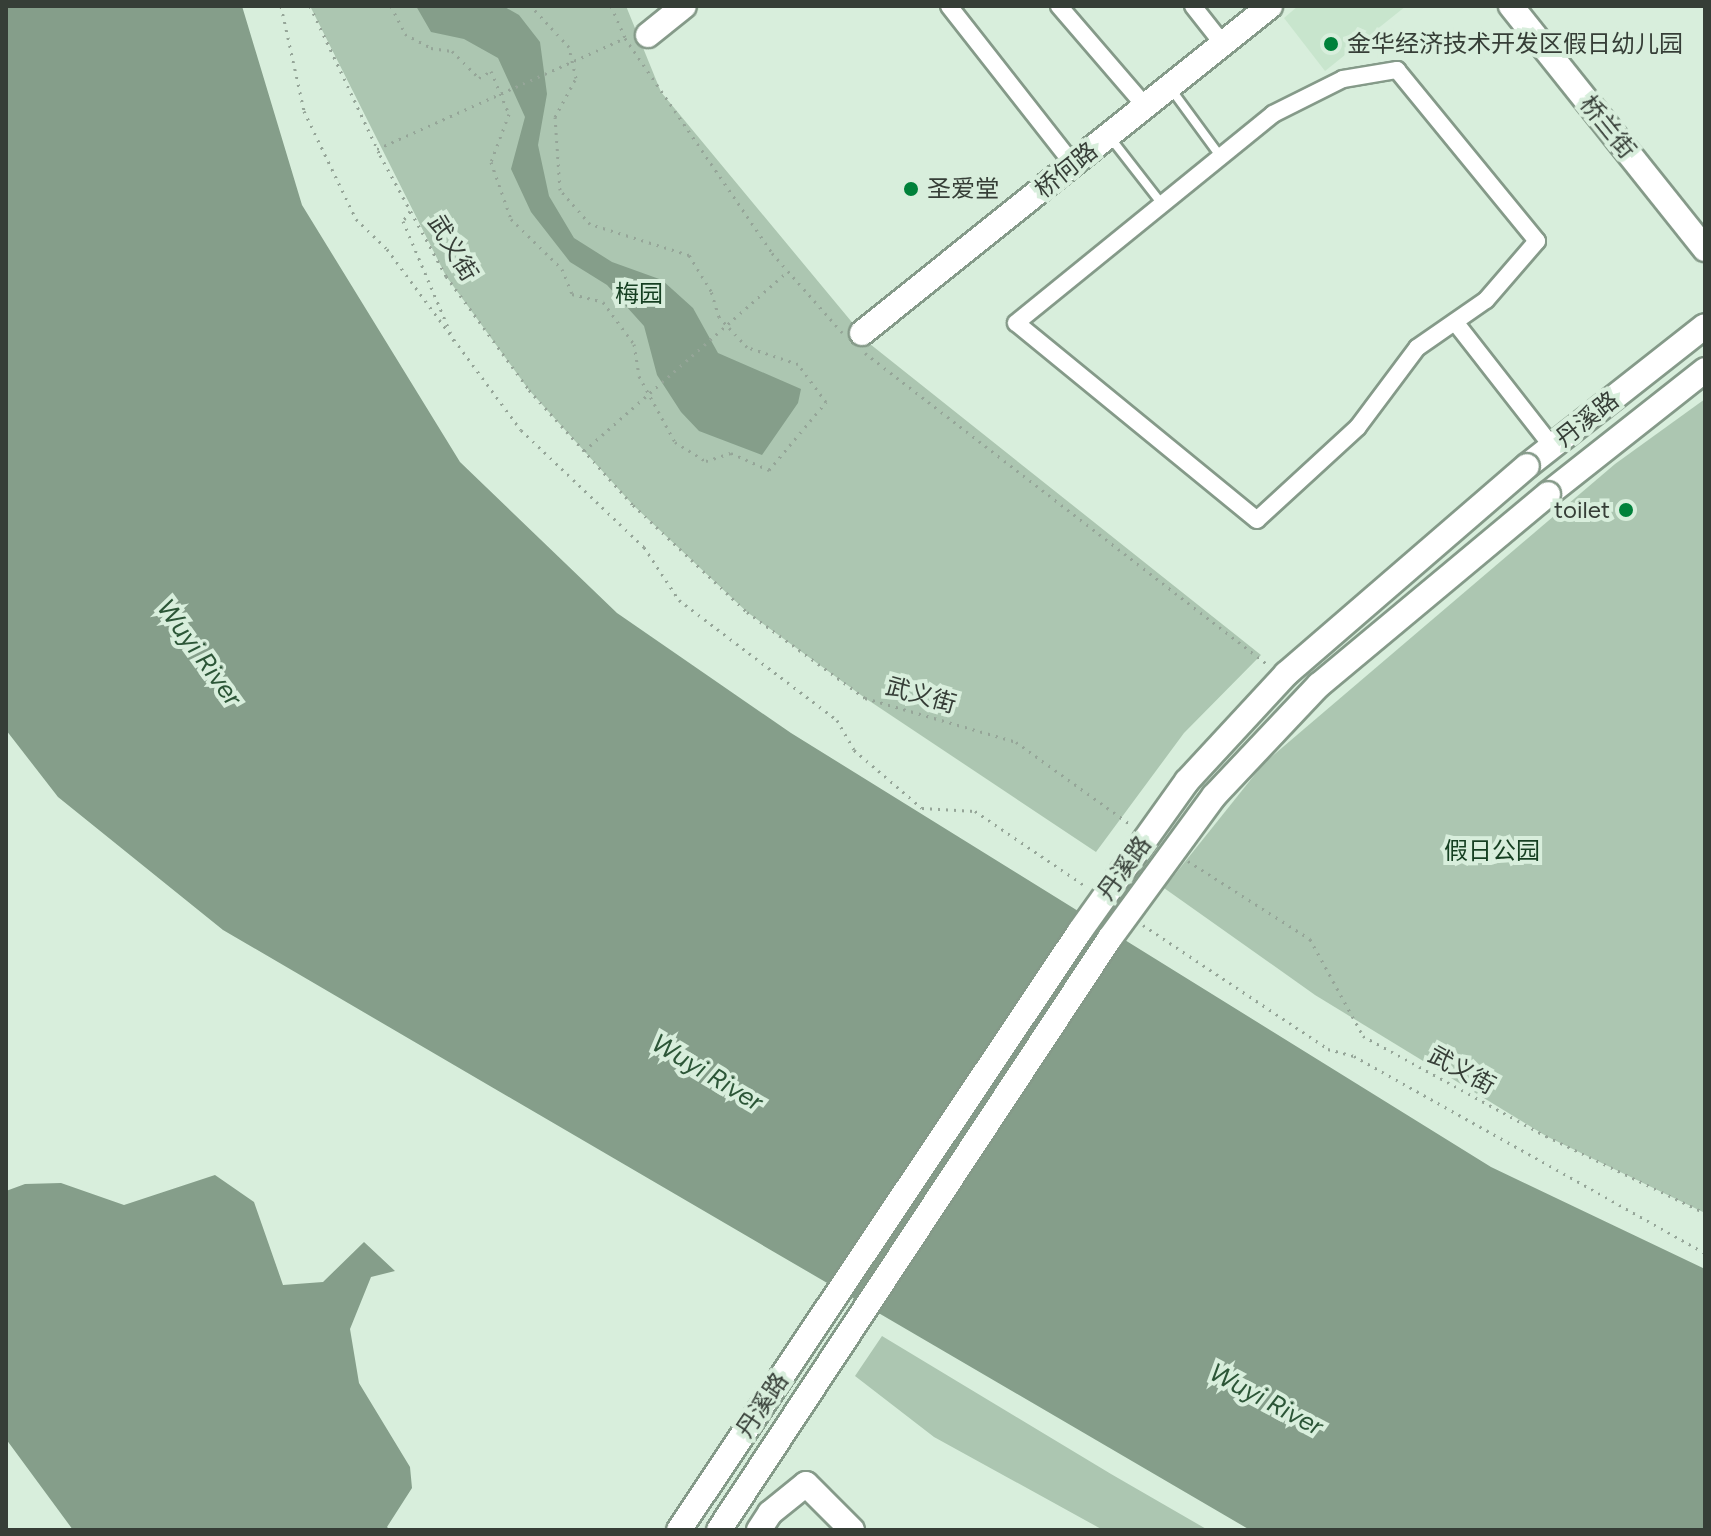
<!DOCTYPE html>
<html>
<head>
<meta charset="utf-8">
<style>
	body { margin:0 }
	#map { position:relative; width:1711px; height:1536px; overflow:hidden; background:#d8eedc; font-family:Figtree,"Noto Sans SC",sans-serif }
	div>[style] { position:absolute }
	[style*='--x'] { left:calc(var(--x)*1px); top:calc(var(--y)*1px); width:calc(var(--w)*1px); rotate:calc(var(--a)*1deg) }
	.built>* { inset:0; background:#c8e5cd }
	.green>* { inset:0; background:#acc6b1 }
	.water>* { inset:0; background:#859e8a }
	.path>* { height:3px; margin-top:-1.5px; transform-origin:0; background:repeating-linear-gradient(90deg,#95a598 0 2px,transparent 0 8px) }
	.roads { filter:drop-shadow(2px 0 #859a89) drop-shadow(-2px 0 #859a89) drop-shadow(0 2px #859a89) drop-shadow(0 -2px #859a89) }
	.lane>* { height:8px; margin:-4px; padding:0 4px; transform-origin:4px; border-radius:4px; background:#fff }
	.street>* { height:16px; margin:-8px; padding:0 8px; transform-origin:8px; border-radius:8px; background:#fff }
	.secondary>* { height:24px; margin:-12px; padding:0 12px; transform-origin:12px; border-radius:12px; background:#fff }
	.bridges { filter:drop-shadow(2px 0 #859a89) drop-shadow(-2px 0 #859a89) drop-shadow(0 2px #859a89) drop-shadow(0 -2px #859a89) }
	.secondary-bridge>* { height:24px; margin:-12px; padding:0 12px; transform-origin:12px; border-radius:12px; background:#fff }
	.dots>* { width:22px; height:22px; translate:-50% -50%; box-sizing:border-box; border:4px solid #d8eedc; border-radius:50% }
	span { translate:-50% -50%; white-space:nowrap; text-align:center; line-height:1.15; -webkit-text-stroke:8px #d8eedc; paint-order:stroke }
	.poi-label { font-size:24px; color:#363e37 }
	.left { translate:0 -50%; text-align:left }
	.right { translate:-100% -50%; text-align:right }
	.street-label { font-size:24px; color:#363e37 }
	.park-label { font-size:24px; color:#153f21 }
	.water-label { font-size:26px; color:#2c5637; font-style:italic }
	.frame { position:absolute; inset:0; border:8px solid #363e37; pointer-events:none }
</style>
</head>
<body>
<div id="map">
	<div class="built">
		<i style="clip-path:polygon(1298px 6px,1406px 6px,1325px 71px,1284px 18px)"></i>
	</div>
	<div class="green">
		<i style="clip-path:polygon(310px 6px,626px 6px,661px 92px,870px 344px,1261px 655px,1184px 733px,1096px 852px,865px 698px,747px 612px,633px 505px,529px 390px,446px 276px)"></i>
		<i style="clip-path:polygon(1705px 399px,1705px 1213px,1546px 1136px,1315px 995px,1164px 888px,1264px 763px,1615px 464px)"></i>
		<i style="clip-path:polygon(882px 1336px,1111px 1474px,1208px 1530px,1103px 1530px,934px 1437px,855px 1376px)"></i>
	</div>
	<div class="water">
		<i style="clip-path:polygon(6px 6px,242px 6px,302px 205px,460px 462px,617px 613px,791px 733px,1491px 1167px,1705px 1269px,1705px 1530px,1250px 1530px,223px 930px,58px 797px,6px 730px)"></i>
		<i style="clip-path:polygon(416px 6px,503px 6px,519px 15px,540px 42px,547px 94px,538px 145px,549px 196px,574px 238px,612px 262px,662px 280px,693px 308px,718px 353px,801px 389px,798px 403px,762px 455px,699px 431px,681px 412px,657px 375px,644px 326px,607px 285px,570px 262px,531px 212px,511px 169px,525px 117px,498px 58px,464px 39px,431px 32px)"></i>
		<i style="clip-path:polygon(215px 1175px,254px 1202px,283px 1285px,323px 1282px,364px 1242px,395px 1271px,371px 1277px,350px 1329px,359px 1383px,410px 1467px,412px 1488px,387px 1527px,390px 1530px,73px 1530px,6px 1439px,6px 1191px,25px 1184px,61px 1183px,124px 1205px)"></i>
	</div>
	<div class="path">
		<i style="--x:281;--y:6;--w:107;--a:77.6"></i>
		<i style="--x:304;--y:111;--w:120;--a:64.3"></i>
		<i style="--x:356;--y:219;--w:43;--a:44.1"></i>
		<i style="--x:387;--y:249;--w:225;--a:53.5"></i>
		<i style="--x:521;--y:430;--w:170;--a:43.6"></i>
		<i style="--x:644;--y:547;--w:64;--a:56.6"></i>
		<i style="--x:679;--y:600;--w:198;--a:37.2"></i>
		<i style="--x:837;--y:720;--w:34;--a:60"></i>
		<i style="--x:854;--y:750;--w:89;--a:40.5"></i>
		<i style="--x:922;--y:808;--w:53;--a:3.2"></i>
		<i style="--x:975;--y:811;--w:135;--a:34.2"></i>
		<i style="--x:310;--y:6;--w:165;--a:64.8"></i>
		<i style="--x:380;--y:155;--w:138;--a:61.4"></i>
		<i style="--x:446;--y:276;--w:141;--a:53.9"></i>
		<i style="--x:529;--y:390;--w:155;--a:47.9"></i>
		<i style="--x:633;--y:505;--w:156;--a:43.2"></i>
		<i style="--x:747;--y:612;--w:146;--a:36.1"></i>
		<i style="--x:865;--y:698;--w:157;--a:16.2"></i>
		<i style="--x:1016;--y:742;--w:142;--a:35.8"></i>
		<i style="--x:391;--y:6;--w:31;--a:63"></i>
		<i style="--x:405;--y:34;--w:30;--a:28"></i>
		<i style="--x:431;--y:48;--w:21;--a:8"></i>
		<i style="--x:452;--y:51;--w:38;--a:45"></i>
		<i style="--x:479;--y:78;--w:14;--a:-30"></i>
		<i style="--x:491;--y:71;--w:47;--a:67.3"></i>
		<i style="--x:509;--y:114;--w:51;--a:110.6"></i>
		<i style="--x:491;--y:162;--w:60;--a:70.7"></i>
		<i style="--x:511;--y:219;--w:71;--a:44.4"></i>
		<i style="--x:562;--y:269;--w:27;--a:68"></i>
		<i style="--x:572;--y:294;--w:32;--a:14"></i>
		<i style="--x:603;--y:302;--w:52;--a:53.6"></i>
		<i style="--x:634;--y:344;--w:32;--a:81"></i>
		<i style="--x:639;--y:376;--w:75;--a:61.4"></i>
		<i style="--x:675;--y:442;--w:36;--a:32"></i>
		<i style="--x:706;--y:461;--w:26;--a:-18"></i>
		<i style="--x:731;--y:453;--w:42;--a:24.1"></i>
		<i style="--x:769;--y:470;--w:89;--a:-50"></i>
		<i style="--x:826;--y:402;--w:47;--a:-126.4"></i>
		<i style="--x:798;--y:364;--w:54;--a:-161.6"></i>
		<i style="--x:747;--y:347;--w:41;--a:-133"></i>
		<i style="--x:719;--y:317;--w:27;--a:-107"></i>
		<i style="--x:711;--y:291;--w:42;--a:-121.4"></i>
		<i style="--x:689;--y:255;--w:104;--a:-162.6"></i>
		<i style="--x:590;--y:224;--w:45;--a:-131.4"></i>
		<i style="--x:560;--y:190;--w:73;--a:-93.9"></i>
		<i style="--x:555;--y:117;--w:44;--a:-61.7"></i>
		<i style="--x:576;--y:78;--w:32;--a:-103"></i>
		<i style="--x:569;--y:47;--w:56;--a:-132.8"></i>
		<i style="--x:611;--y:6;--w:35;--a:66"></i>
		<i style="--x:625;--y:38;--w:260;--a:55.6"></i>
		<i style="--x:772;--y:253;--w:106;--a:48.5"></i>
		<i style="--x:377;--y:149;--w:272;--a:-24.1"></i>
		<i style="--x:410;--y:211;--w:12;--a:125"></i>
		<i style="--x:403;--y:221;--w:136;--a:67"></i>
		<i style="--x:865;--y:353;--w:508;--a:37.73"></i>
		<i style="--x:584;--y:451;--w:272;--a:-41.4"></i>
		<i style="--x:1188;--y:861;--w:145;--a:32.6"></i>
		<i style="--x:1310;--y:939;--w:111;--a:61.3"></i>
		<i style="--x:1363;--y:1036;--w:209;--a:28.7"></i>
		<i style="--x:1546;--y:1136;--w:177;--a:25.8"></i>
		<i style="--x:1143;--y:925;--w:223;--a:33.8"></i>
		<i style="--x:1328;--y:1049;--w:27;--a:15"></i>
		<i style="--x:1354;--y:1056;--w:403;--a:29.3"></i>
	</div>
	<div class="roads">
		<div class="lane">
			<i style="--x:1171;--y:89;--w:83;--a:53.8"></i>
			<i style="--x:1109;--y:136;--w:86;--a:52.1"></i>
		</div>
		<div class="street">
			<i style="--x:949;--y:6;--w:201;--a:51.9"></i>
			<i style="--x:1059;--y:6;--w:132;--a:49.3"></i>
			<i style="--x:1193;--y:6;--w:48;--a:51.7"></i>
			<i style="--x:1397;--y:70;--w:221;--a:50.7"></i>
			<i style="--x:1537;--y:241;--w:78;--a:130.8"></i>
			<i style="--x:1486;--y:300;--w:84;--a:145.2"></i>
			<i style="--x:1417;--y:348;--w:99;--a:126.8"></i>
			<i style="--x:1358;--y:427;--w:137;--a:137.4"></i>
			<i style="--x:1257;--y:520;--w:311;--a:-140.7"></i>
			<i style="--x:1016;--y:323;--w:331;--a:-39.1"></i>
			<i style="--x:1273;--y:114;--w:78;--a:-26.6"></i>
			<i style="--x:1343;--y:79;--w:55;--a:-9.5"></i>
			<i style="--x:1455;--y:322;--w:157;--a:52"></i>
		</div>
		<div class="secondary">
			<i style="--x:1511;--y:6;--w:311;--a:51.4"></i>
			<i style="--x:648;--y:35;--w:46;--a:-38.9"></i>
			<i style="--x:862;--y:333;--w:523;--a:-38.71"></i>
			<i style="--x:1527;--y:466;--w:226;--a:-38.2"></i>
			<i style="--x:1548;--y:494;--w:200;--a:-38.3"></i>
			<i style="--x:759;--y:1530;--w:20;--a:-57"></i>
			<i style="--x:770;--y:1513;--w:46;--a:-38.9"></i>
			<i style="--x:806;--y:1484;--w:65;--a:45"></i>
		</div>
	</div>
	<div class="bridges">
		<div class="secondary-bridge">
			<i style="--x:679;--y:1530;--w:721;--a:-56.2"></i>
			<i style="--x:1080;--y:931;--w:184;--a:-54.5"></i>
			<i style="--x:1187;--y:781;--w:146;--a:-47.2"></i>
			<i style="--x:1286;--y:674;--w:318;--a:-40.8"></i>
			<i style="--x:719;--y:1530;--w:709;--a:-56.56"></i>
			<i style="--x:1110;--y:938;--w:176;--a:-53.8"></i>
			<i style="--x:1214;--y:796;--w:153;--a:-46.6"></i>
			<i style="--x:1319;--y:685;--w:298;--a:-39.8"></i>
		</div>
	</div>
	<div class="dots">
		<i style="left:1331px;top:44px;background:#00813a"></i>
		<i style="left:911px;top:189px;background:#00813a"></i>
		<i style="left:1626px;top:510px;background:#00813a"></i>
	</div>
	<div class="poi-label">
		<span class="left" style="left:1347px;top:44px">金华经济技术开发区假日幼儿园</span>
		<span class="left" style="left:927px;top:189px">圣爱堂</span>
		<span class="right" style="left:1610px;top:510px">toilet</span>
	</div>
	<div class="street-label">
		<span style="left:1608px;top:127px;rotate:51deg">桥兰街</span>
		<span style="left:1066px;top:170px;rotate:-39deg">桥何路</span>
		<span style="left:453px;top:248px;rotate:59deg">武义街</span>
		<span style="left:1587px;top:419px;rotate:-38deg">丹溪路</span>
		<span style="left:921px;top:695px;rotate:16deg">武义街</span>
		<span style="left:1124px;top:868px;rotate:-54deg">丹溪路</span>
		<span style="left:1462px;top:1070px;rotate:29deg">武义街</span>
		<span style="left:762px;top:1405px;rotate:-56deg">丹溪路</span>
	</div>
	<div class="park-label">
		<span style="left:639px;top:294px">梅园</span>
		<span style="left:1492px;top:851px">假日公园</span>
	</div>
	<div class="water-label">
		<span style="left:199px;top:653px;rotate:54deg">Wuyi River</span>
		<span style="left:707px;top:1073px;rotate:31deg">Wuyi River</span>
		<span style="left:1266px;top:1400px;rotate:28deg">Wuyi River</span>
	</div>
	<div class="frame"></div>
</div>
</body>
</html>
